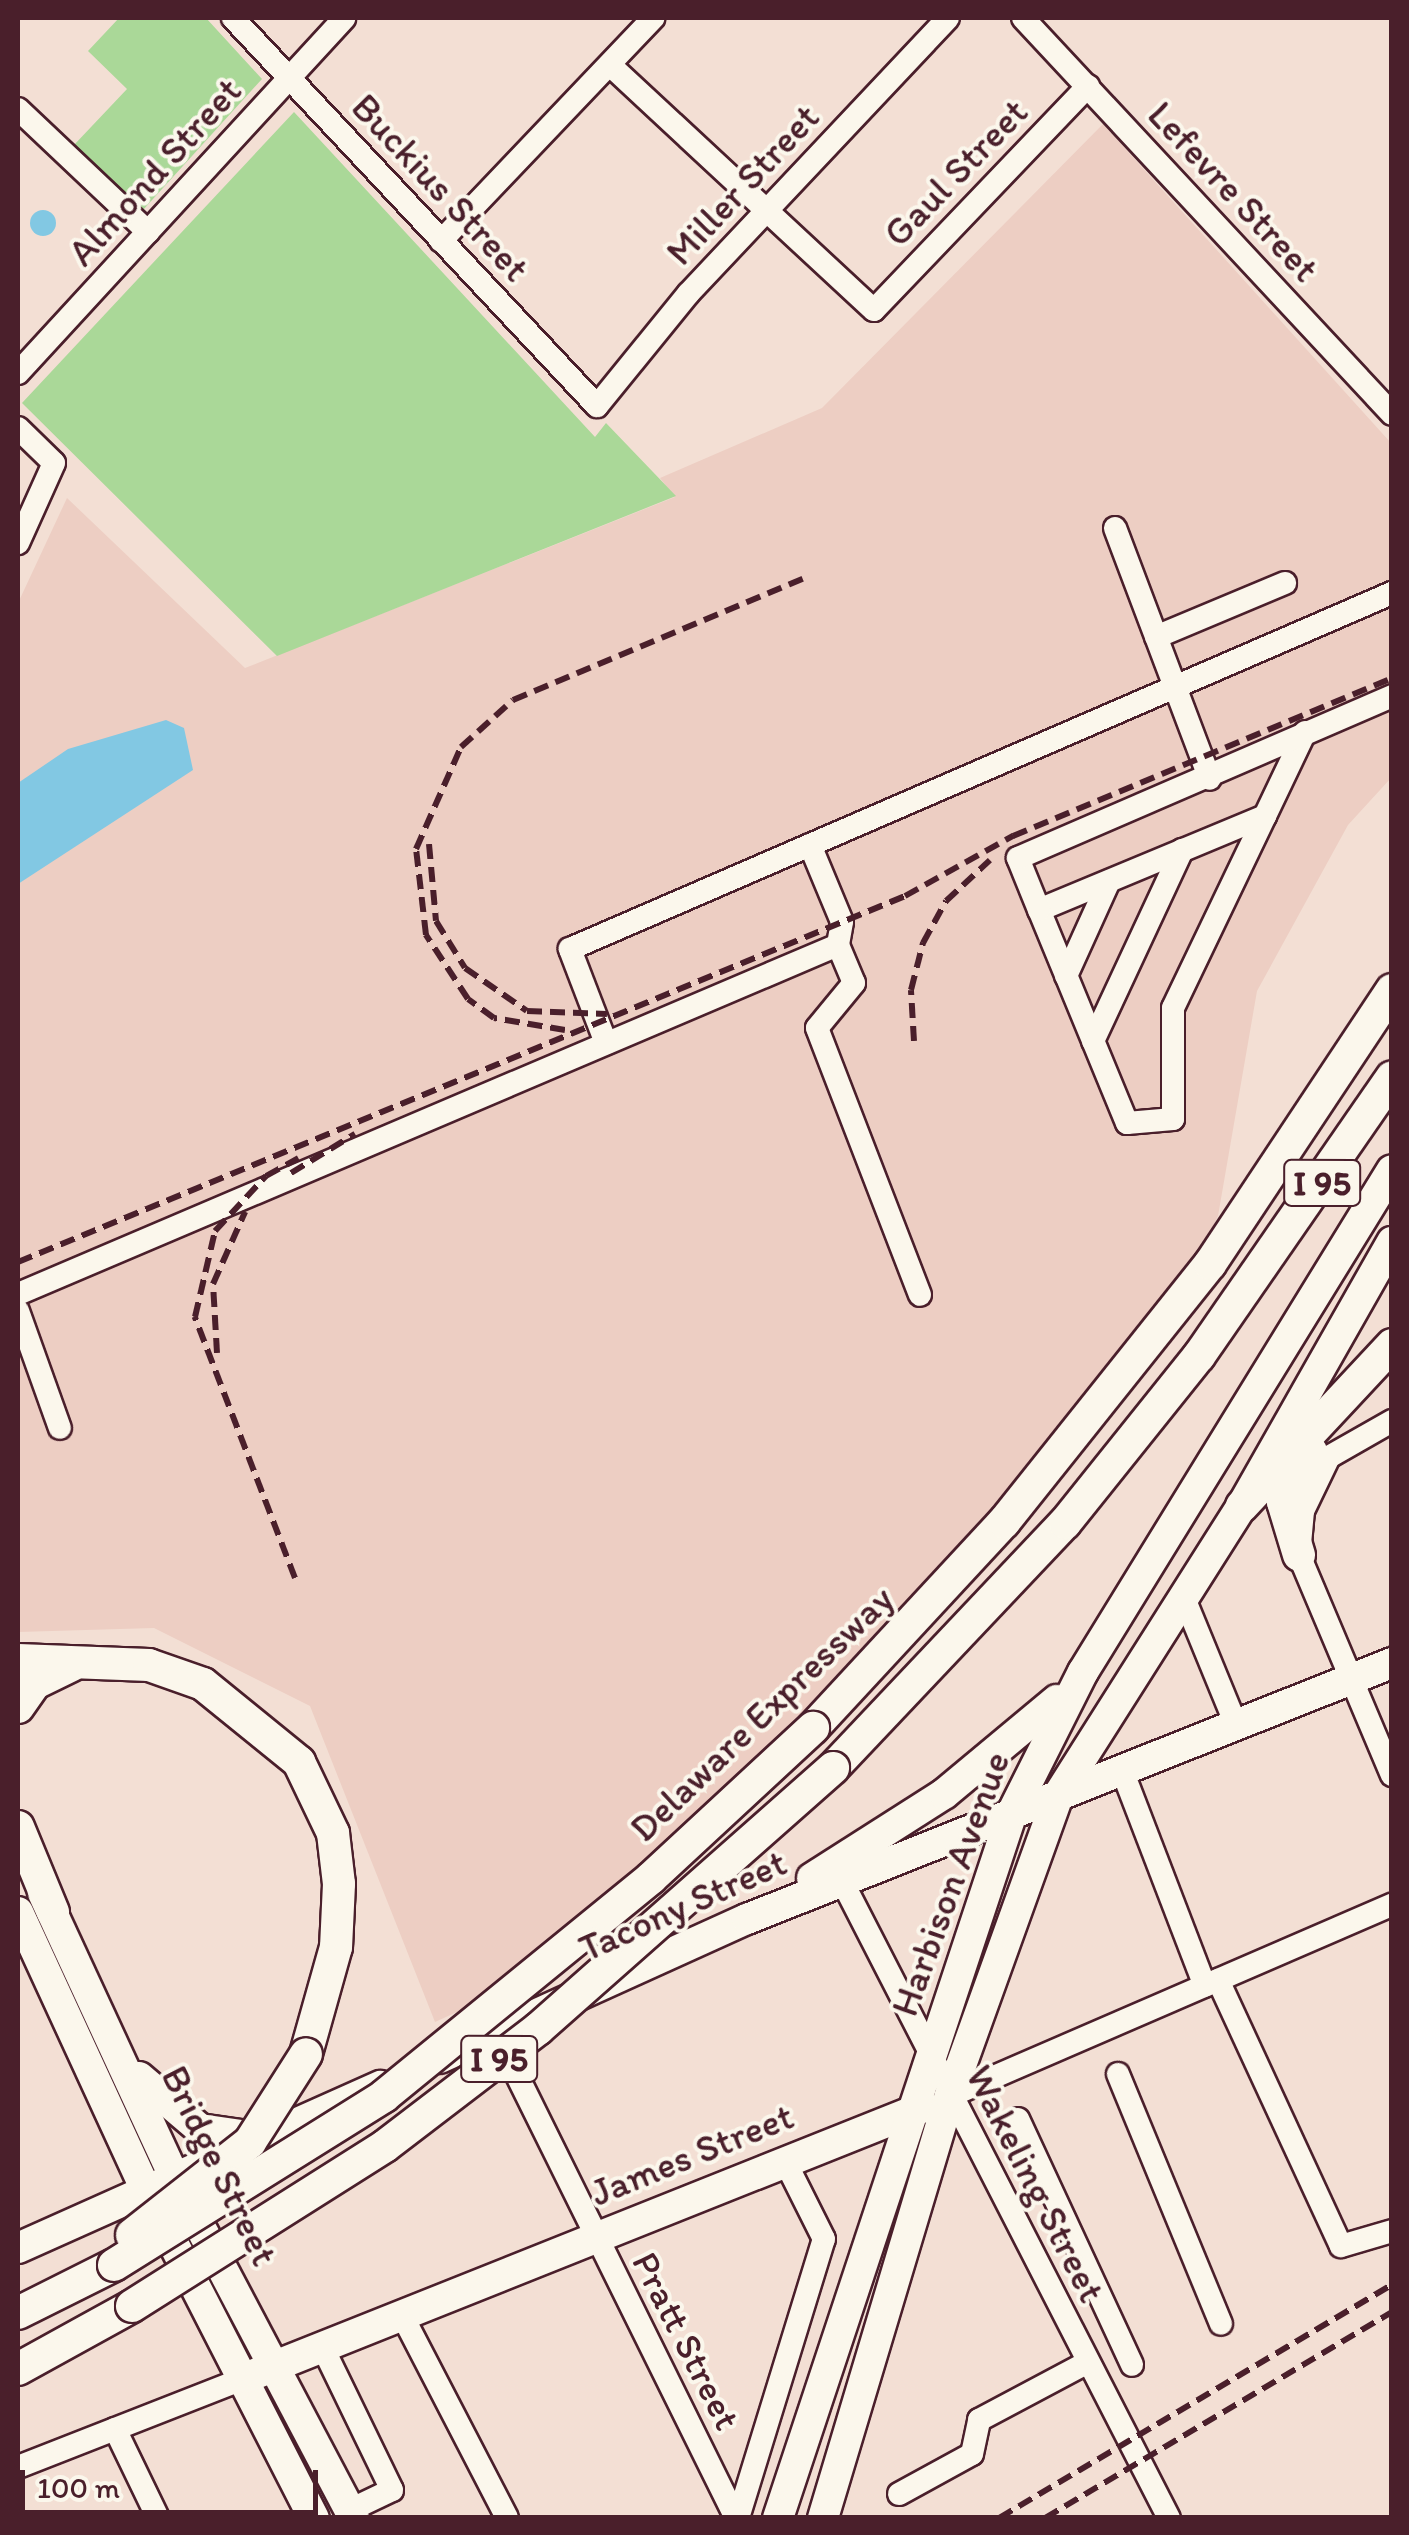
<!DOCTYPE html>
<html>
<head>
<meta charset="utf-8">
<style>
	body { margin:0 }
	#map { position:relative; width:1409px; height:2535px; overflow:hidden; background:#f3dfd4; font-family:Itim,sans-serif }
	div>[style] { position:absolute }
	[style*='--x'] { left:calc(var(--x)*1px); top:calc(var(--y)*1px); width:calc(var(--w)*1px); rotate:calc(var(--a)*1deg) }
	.built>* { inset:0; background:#edcec3 }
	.green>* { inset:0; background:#aad898 }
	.water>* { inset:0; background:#82c8e3 }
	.round { border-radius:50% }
	.roads { filter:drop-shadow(2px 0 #4a1f2b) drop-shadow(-2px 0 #4a1f2b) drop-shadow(0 2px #4a1f2b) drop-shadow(0 -2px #4a1f2b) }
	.minor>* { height:22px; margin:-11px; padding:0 11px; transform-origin:11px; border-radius:11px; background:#fbf7ec }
	.major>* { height:30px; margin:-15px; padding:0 15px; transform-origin:15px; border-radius:15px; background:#fbf7ec }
	.highway>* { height:32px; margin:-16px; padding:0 16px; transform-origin:16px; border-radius:16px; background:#fbf7ec }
	.rail>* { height:6px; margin-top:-3px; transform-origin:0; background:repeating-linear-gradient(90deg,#4a1f2b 0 15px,transparent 0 23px) }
	.bridges { filter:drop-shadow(2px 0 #4a1f2b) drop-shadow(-2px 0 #4a1f2b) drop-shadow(0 2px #4a1f2b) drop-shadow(0 -2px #4a1f2b) }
	.highway-bridge>* { height:32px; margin:-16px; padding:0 16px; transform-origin:16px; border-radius:16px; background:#fbf7ec }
	span { translate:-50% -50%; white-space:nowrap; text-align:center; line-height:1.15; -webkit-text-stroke:8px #fbf7ec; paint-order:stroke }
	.shield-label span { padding:2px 8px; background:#fbf7ec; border:2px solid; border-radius:8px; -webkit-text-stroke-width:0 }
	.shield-label { font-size:35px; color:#4a1f2b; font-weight:700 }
	.street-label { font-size:38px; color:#4a1f2b }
	.frame { position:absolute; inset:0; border:20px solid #4a1f2b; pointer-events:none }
	.scale { position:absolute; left:20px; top:2470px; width:298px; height:45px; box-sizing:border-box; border:5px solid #4a1f2b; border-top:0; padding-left:12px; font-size:30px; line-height:35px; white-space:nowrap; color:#4a1f2b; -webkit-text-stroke:8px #fbf7ec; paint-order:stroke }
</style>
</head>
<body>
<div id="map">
	<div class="built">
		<i style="clip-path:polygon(1103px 124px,1391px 443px,1391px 778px,1348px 825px,1257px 991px,1218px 1216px,1180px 1293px,824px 1704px,514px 1986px,435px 2022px,310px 1706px,154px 1628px,18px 1632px,18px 603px,67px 498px,245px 668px,675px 497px,660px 478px,822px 408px)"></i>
	</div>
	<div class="green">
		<i style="clip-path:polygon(119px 18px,206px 18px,262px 79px,143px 210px,74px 145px,127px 89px,88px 51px)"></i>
		<i style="clip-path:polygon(294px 112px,595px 437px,606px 423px,676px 496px,277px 656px,22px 403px)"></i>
	</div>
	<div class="water">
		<i class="round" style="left:30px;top:210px;width:26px;height:26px"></i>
		<i style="clip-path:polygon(166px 720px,184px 728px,193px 770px,18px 884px,18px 783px,68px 749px)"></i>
	</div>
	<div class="roads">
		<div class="minor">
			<i style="--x:233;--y:18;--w:532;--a:46.83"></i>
			<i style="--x:597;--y:406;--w:144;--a:-50.9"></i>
			<i style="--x:688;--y:294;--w:379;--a:-46.7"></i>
			<i style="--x:1023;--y:18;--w:541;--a:47.02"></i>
			<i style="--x:610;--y:65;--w:360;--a:42.9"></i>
			<i style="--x:874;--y:310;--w:310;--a:-46.3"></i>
			<i style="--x:18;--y:109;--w:179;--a:43.4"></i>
			<i style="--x:441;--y:241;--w:308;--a:-46.4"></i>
			<i style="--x:18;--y:373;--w:482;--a:-47.4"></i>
			<i style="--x:18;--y:428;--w:50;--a:44.2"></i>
			<i style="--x:54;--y:463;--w:88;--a:114.2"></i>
			<i style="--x:1115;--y:528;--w:268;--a:69.3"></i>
			<i style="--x:1156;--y:637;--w:140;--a:-22.7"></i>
			<i style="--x:1265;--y:816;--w:93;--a:-64.5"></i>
			<i style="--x:810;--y:845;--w:83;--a:67.4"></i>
			<i style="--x:842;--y:922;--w:23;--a:100"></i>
			<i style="--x:1039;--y:910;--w:245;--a:-22.6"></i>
			<i style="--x:1265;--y:816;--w:213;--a:115.6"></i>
			<i style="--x:1173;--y:1008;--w:111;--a:90"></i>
			<i style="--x:1173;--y:1119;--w:46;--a:175"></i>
			<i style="--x:1127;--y:1123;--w:230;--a:-112.4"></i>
			<i style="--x:1039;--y:910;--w:56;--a:-112"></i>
			<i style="--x:1018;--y:858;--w:408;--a:-23.4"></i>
			<i style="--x:1066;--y:976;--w:104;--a:-65.6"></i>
			<i style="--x:1093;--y:1041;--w:211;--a:-65"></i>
			<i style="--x:606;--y:1043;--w:101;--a:-111"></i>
			<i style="--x:570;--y:949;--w:896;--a:-23.42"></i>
			<i style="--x:18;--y:1294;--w:891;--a:-23.06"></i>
			<i style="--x:838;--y:945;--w:41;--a:67.2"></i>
			<i style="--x:854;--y:983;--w:58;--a:129.4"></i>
			<i style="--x:817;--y:1028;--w:286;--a:68.9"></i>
			<i style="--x:18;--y:1311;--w:124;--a:70.3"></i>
			<i style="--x:1392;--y:1421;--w:73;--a:150.3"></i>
			<i style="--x:1329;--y:1457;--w:60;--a:115.7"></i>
			<i style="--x:1303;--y:1511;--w:44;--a:95.2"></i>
			<i style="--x:1299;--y:1555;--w:239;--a:67.1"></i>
			<i style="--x:1184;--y:1598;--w:137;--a:67.7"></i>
			<i style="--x:1122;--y:1770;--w:231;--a:69"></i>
			<i style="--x:842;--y:1881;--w:716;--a:62.83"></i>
			<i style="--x:1218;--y:1980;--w:293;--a:65.2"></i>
			<i style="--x:1341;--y:2246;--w:53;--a:-16.4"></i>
			<i style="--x:500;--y:2041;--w:532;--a:63.68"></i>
			<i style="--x:1118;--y:2074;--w:270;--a:67.6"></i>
			<i style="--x:950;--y:2096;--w:482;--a:-23.4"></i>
			<i style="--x:1018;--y:2119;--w:271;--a:65.1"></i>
			<i style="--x:403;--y:2317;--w:226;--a:62.6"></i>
			<i style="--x:323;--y:2348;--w:158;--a:64.1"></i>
			<i style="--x:392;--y:2490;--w:47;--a:154.5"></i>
			<i style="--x:115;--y:2429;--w:99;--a:64.2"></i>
			<i style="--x:18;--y:2467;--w:244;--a:-21.4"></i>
			<i style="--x:899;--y:2494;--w:83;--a:-28.7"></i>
			<i style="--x:972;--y:2454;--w:35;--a:-78"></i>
			<i style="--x:979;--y:2420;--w:123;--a:-28"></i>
			<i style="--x:738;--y:2518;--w:292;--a:-72.9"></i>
			<i style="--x:824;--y:2239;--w:87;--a:-116.6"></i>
		</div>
		<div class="major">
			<i style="--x:812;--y:1878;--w:156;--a:-32.5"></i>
			<i style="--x:944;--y:1794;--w:147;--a:-39.8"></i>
			<i style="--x:43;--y:1893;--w:315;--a:65.2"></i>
			<i style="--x:175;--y:2179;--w:383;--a:62.2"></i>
			<i style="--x:18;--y:1912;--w:308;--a:65.3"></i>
			<i style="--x:147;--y:2192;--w:366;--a:62.9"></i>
			<i style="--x:440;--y:2058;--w:337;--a:-24.4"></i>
			<i style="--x:747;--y:1919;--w:694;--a:-21.65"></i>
			<i style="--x:139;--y:2077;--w:80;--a:40.4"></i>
			<i style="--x:200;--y:2129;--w:63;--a:8.3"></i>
			<i style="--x:18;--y:2248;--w:397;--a:-24.1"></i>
			<i style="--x:245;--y:2378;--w:731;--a:-21.76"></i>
			<i style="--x:778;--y:2518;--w:743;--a:-71.64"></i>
			<i style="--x:1012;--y:1813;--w:158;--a:-63.3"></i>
			<i style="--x:1083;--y:1672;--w:589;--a:-58.39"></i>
			<i style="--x:823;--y:2518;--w:441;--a:-73.3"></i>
			<i style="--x:950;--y:2096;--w:321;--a:-70.2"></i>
			<i style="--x:1059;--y:1794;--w:341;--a:-57.6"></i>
			<i style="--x:1242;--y:1506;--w:304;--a:-60.4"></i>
		</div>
		<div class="highway">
			<i style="--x:1242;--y:1506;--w:220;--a:-47"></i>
			<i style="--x:1299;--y:1555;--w:55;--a:-106.8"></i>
			<i style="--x:1283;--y:1502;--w:58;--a:-61.2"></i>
			<i style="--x:18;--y:1660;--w:131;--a:2.2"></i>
			<i style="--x:149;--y:1665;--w:57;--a:19.4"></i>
			<i style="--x:203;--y:1684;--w:124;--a:39.1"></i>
			<i style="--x:299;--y:1762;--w:79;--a:64.4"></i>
			<i style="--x:333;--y:1833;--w:51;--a:83.3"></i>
			<i style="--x:339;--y:1884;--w:63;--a:92.7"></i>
			<i style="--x:336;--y:1947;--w:111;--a:105.7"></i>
			<i style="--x:18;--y:1707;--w:29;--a:-55"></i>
			<i style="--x:35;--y:1683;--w:41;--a:-25.9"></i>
			<i style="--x:813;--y:1728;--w:281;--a:-47.2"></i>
			<i style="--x:1004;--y:1522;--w:330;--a:-51.4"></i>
			<i style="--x:1210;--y:1264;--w:329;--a:-56.4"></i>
			<i style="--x:833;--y:1768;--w:337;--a:-46.6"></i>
			<i style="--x:1065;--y:1523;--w:214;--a:-51.3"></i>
			<i style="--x:1199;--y:1356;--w:339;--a:-55.3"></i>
			<i style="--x:18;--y:1827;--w:92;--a:67.6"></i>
			<i style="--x:18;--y:2313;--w:107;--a:-26.6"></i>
			<i style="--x:18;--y:2369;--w:130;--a:-28.9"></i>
		</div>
	</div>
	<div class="rail">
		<i style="--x:429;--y:844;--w:77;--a:84.8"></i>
		<i style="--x:436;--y:921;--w:55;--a:58.3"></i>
		<i style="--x:465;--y:968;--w:75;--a:34.7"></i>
		<i style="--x:527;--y:1011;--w:80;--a:2.1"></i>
		<i style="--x:565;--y:1030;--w:72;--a:-170.4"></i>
		<i style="--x:494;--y:1018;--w:32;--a:-144"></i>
		<i style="--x:468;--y:999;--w:77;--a:-123.3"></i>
		<i style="--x:426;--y:935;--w:87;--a:-96.6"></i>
		<i style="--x:416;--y:849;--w:111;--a:-66.2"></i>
		<i style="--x:461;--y:747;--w:70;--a:-42.1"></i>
		<i style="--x:513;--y:700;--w:316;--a:-22.7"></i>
		<i style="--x:914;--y:1041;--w:51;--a:-93.4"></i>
		<i style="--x:911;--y:990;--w:49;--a:-75.7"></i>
		<i style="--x:923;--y:943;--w:48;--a:-61.3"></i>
		<i style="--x:946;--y:901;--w:60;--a:-43"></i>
		<i style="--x:291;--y:1173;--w:75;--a:-31.4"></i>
		<i style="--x:18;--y:1262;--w:960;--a:-22.42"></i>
		<i style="--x:905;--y:896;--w:124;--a:-29.1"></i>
		<i style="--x:1013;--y:836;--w:411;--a:-22.6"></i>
		<i style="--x:217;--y:1353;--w:69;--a:-93.3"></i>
		<i style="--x:213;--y:1284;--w:79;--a:-66"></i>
		<i style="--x:295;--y:1578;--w:280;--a:-111"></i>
		<i style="--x:195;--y:1317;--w:88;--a:-76.9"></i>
		<i style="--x:215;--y:1231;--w:75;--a:-47.2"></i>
		<i style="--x:266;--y:1176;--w:37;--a:-29"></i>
		<i style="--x:999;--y:2518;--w:457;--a:-30.7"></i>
		<i style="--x:1045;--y:2518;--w:404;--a:-30.7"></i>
	</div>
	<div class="bridges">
		<div class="highway-bridge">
			<i style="--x:132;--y:2235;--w:150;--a:-38.2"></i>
			<i style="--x:250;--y:2142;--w:104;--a:-57.5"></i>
			<i style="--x:114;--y:2265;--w:319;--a:-32"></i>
			<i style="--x:384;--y:2096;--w:345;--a:-39.2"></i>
			<i style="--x:651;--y:1878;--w:221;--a:-42.8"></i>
			<i style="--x:132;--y:2306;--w:299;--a:-32.3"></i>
			<i style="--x:385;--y:2146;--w:193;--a:-37.4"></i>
			<i style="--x:538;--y:2029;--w:394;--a:-41.5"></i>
		</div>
	</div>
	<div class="shield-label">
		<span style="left:1322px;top:1183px">I 95</span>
		<span style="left:499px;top:2059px">I 95</span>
	</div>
	<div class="street-label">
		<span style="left:155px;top:172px;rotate:-48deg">Almond Street</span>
		<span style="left:956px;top:173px;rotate:-46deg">Gaul Street</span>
		<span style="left:743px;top:185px;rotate:-47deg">Miller Street</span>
		<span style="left:440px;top:188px;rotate:47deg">Buckius Street</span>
		<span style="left:1233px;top:192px;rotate:47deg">Lefevre Street</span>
		<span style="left:762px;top:1714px;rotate:-44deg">Delaware Expressway</span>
		<span style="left:951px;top:1884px;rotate:-70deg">Harbison Avenue</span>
		<span style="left:683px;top:1906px;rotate:-24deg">Tacony Street</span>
		<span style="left:692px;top:2155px;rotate:-22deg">James Street</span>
		<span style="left:219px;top:2166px;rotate:64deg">Bridge Street</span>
		<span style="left:1035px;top:2184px;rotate:63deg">Wakeling Street</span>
		<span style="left:686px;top:2341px;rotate:63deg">Pratt Street</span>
	</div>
	<div class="frame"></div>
	<div class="scale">100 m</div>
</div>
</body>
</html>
